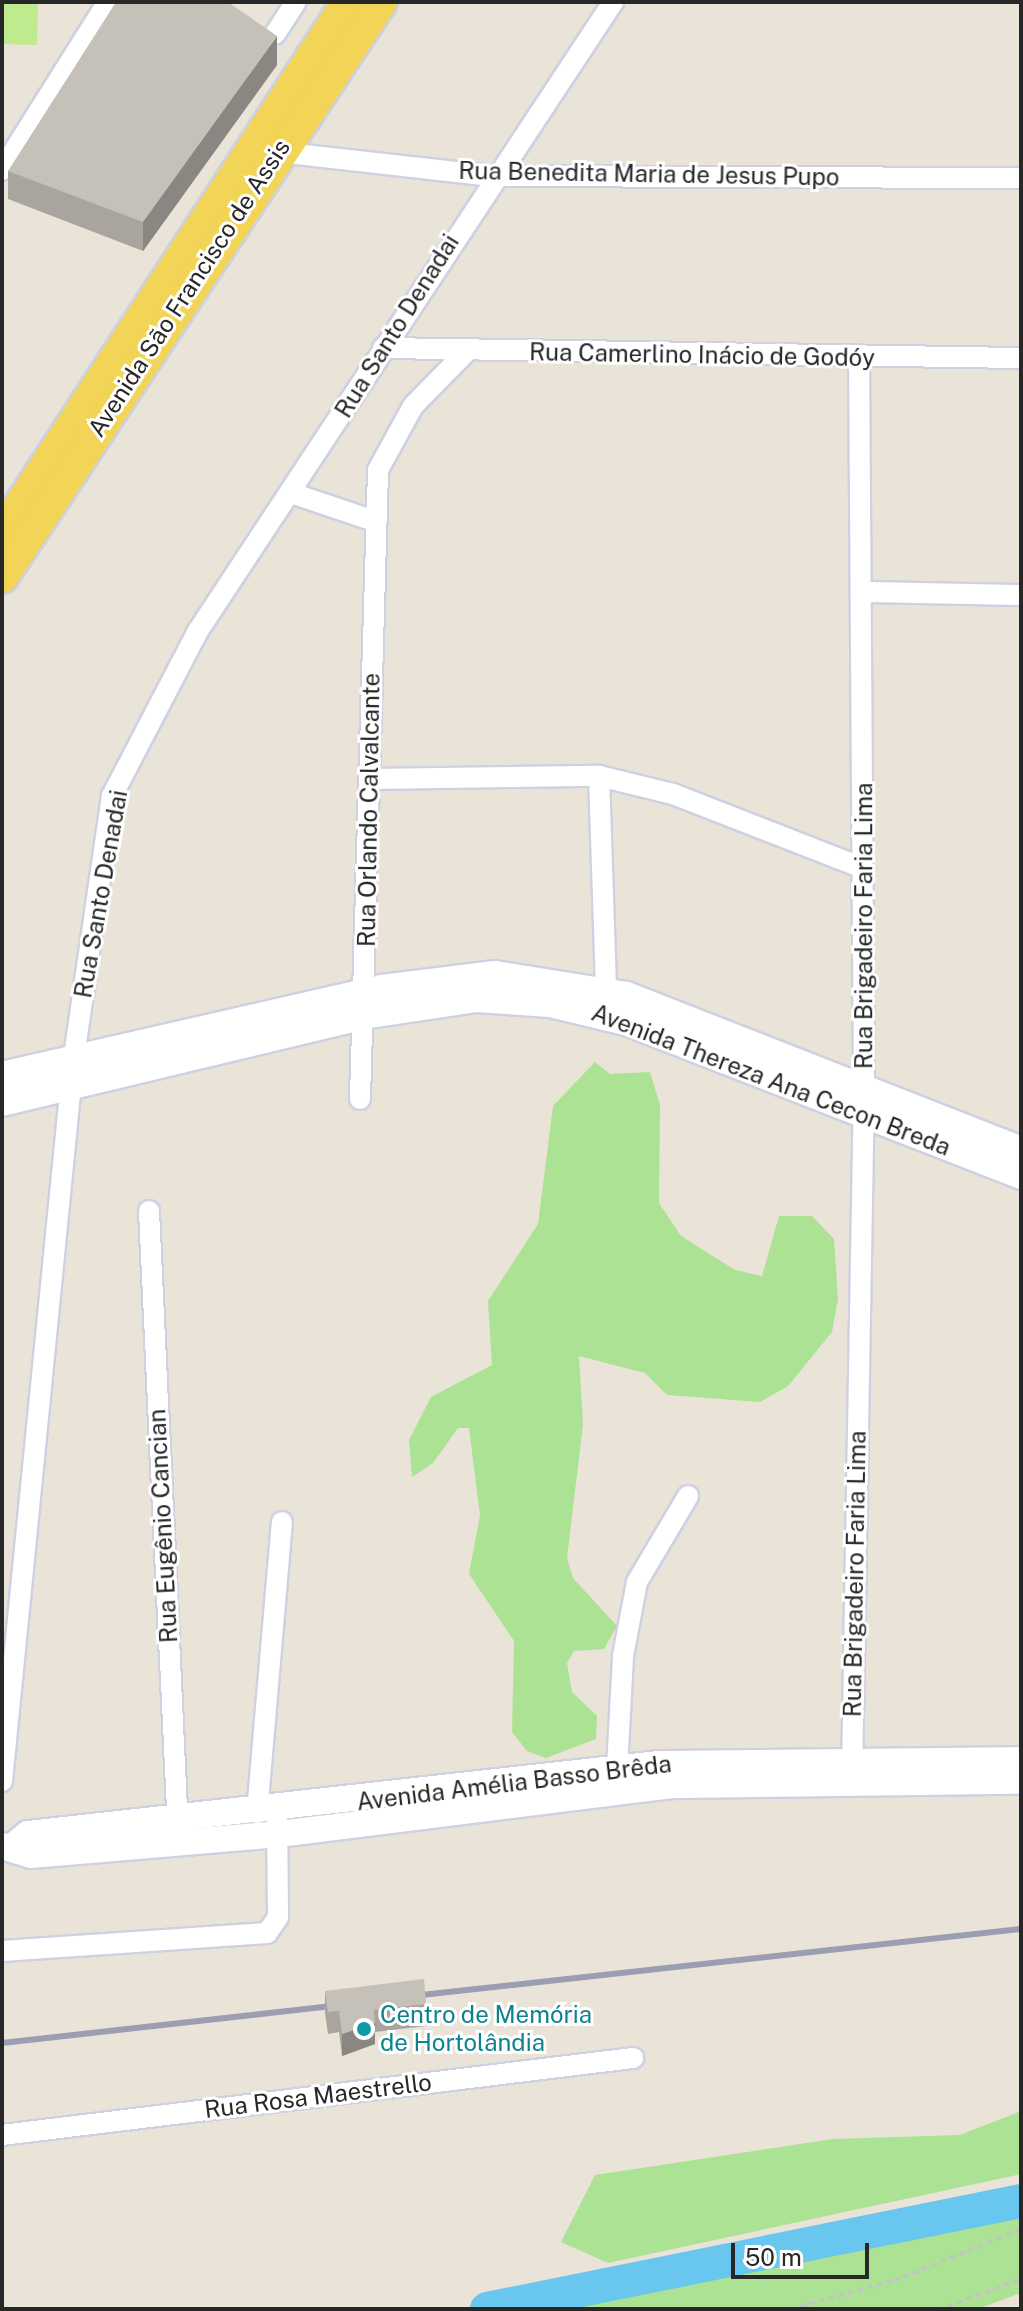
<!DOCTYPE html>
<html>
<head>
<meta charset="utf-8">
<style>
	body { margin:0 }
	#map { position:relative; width:1023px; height:2311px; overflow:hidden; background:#eae3d8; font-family:"Public Sans",sans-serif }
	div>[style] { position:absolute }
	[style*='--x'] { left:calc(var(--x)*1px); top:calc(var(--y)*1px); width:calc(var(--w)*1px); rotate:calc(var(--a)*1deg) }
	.green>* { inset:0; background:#abe293 }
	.pitch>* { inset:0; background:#bfea8e }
	.river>* { height:34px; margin:-17px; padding:0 17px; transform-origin:17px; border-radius:17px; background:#69c6ef }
	.path>* { height:3px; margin-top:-1.5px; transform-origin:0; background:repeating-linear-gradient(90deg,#c3c3c3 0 6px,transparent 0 10px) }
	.roads { filter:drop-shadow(2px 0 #ced1e1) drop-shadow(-2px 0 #ced1e1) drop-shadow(0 2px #ced1e1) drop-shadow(0 -2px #ced1e1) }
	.minor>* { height:20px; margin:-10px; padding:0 10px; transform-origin:10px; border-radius:10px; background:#fff }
	.tertiary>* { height:26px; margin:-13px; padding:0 13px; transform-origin:13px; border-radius:13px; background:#fff }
	.secondary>* { height:28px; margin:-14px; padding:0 14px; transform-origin:14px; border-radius:14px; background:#fff }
	.primary>* { height:32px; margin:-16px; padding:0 16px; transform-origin:16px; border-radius:16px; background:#f2d456 }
	.rail>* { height:6px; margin:-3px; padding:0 3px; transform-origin:3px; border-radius:3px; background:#9b9eb2 }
	.wall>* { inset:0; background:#a9a59e }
	.shaded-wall>* { inset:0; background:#8a8681 }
	.building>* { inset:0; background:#c5c0b8 }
	.dots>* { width:22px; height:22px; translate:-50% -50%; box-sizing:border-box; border:4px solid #fff; border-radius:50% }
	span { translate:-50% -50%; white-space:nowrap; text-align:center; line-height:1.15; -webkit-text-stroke:6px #fff; paint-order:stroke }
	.street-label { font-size:24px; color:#272727 }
	.culture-label { font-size:24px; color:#0d838f }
	.left { translate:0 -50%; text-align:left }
	.frame { position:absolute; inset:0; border:4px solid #272727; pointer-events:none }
	.scale { position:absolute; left:731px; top:2243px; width:138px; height:36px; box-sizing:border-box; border:4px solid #272727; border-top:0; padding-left:10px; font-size:24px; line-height:28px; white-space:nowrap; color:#272727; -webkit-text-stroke:6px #fff; paint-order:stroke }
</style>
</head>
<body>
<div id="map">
	<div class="green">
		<i style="clip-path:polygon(595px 1062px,610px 1074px,650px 1072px,660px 1105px,659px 1203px,681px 1236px,735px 1270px,762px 1276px,779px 1216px,812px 1216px,834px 1239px,838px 1299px,832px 1332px,788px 1386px,760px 1402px,667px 1395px,645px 1373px,579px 1356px,583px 1424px,567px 1558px,573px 1578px,617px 1626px,604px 1649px,574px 1651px,567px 1663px,572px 1692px,597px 1716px,596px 1739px,546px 1758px,527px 1751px,512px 1732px,514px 1641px,469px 1574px,480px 1515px,469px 1428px,458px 1428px,433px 1463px,412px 1477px,409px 1440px,431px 1397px,492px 1365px,488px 1301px,538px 1224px,553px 1106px)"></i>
		<i style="clip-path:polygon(1021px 2111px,1021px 2174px,608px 2263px,561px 2242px,595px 2175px,833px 2139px,960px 2135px)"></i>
		<i style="clip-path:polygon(1021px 2205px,1021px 2293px,978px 2309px,546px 2309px)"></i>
	</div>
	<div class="pitch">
		<i style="clip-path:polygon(2px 2px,38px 2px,37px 45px,2px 44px)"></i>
	</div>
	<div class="river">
		<i style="--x:487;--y:2309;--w:545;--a:-11.43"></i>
	</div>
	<div class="path">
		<i style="--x:790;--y:2309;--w:108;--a:-15.6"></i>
		<i style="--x:894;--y:2280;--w:137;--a:-21.9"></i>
		<i style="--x:938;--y:2309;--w:88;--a:-19.9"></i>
	</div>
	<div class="roads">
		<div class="minor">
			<i style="--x:275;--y:34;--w:38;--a:-57"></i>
			<i style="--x:278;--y:152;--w:214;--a:6.4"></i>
			<i style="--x:491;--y:176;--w:530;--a:0.22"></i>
			<i style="--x:2;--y:170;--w:199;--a:-57.8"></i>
			<i style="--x:383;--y:348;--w:638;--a:0.9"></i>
			<i style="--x:291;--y:493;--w:88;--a:18.6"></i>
			<i style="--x:866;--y:592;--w:155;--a:1.1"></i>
			<i style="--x:599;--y:776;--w:214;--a:88.1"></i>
			<i style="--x:371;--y:779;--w:228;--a:-0.8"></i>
			<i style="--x:599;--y:776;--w:76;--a:13.7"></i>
			<i style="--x:673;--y:794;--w:204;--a:21.3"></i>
			<i style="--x:360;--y:1099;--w:629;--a:-88.36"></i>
			<i style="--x:378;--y:470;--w:73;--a:-61.3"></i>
			<i style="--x:413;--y:406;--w:77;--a:-45.5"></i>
			<i style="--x:149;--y:1211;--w:620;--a:87.32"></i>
			<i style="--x:617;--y:1768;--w:112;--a:-86.9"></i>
			<i style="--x:623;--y:1656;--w:75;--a:-79.3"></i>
			<i style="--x:637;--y:1582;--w:100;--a:-59.3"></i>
			<i style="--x:852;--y:1774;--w:687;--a:-89"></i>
			<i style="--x:864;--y:1087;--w:729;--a:-90.39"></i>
			<i style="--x:2;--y:1781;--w:722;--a:-84.35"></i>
			<i style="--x:73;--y:1063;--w:270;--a:-81.7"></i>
			<i style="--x:112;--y:796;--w:186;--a:-62.5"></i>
			<i style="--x:198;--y:631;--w:754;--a:-56.58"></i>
			<i style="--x:257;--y:1813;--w:292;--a:-85.1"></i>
			<i style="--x:2;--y:1951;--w:266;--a:-3.9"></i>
			<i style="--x:267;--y:1933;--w:19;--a:-55"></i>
			<i style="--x:278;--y:1917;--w:105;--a:-90.5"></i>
			<i style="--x:2;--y:2135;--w:636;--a:-6.96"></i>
		</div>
		<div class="tertiary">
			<i style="--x:2;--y:1846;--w:30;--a:17"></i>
			<i style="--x:31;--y:1855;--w:249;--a:-4.8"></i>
			<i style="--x:279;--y:1834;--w:397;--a:-7.1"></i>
			<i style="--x:673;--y:1785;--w:348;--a:-0.7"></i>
			<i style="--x:13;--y:1846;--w:19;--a:-39"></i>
			<i style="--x:28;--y:1834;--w:634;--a:-6.34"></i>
			<i style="--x:658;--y:1764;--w:363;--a:-0.6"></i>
		</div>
		<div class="secondary">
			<i style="--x:2;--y:1076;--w:390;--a:-12.9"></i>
			<i style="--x:382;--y:989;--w:114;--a:-7.1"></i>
			<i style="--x:495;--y:975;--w:133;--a:9.1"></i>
			<i style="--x:626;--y:996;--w:424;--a:21.4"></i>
			<i style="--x:2;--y:1102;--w:371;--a:-13.5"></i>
			<i style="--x:363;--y:1015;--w:115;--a:-8.5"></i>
			<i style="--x:477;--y:998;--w:73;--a:3.9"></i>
			<i style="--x:550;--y:1003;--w:81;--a:13.5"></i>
			<i style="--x:629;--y:1022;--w:421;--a:21.3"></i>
		</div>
		<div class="primary">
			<i style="--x:2;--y:533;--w:634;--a:-56.91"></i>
			<i style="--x:2;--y:577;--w:689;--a:-56.61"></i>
		</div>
	</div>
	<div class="rail">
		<i style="--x:403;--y:1997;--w:622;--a:-6.28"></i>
		<i style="--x:2;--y:2043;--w:348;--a:-6.4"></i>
	</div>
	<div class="wall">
		<i style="clip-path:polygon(277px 65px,143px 251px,8px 199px,8px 171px)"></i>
		<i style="clip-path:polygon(325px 1991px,426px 2004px,426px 2026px,375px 2032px,375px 2044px,342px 2056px,339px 2032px,328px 2034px,325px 2013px)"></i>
	</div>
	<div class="shaded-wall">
		<i style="clip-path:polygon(277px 36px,277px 65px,143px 251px,143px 222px)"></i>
		<i style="clip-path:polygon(375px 2023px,375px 2044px,342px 2056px,342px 2034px)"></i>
	</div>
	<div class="building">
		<i style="clip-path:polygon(116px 2px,228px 2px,277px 36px,143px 222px,8px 171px)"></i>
		<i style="clip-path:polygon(424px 1979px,426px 2004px,374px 2010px,375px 2023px,342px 2034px,339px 2011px,328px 2012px,325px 1991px)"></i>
	</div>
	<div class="dots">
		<i style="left:364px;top:2029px;background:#0f9aa8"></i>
	</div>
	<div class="street-label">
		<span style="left:649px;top:174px;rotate:1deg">Rua Benedita Maria de Jesus Pupo</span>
		<span style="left:189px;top:288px;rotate:-57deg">Avenida São Francisco de Assis</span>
		<span style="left:397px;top:326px;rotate:-58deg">Rua Santo Denadai</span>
		<span style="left:702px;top:355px;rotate:1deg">Rua Camerlino Inácio de Godóy</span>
		<span style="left:369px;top:810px;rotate:-89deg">Rua Orlando Calvalcante</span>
		<span style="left:101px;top:894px;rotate:-80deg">Rua Santo Denadai</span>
		<span style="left:864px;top:926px;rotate:-90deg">Rua Brigadeiro Faria Lima</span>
		<span style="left:771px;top:1080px;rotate:21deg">Avenida Thereza Ana Cecon Breda</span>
		<span style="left:163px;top:1526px;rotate:-93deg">Rua Eugênio Cancian</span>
		<span style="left:855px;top:1574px;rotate:-89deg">Rua Brigadeiro Faria Lima</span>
		<span style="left:514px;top:1783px;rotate:-7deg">Avenida Amélia Basso Brêda</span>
		<span style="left:318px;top:2096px;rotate:-7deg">Rua Rosa Maestrello</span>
	</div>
	<div class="culture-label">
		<span class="left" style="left:380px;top:2029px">Centro de Memória<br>de Hortolândia</span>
	</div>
	<div class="frame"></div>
	<div class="scale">50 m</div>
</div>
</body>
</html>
